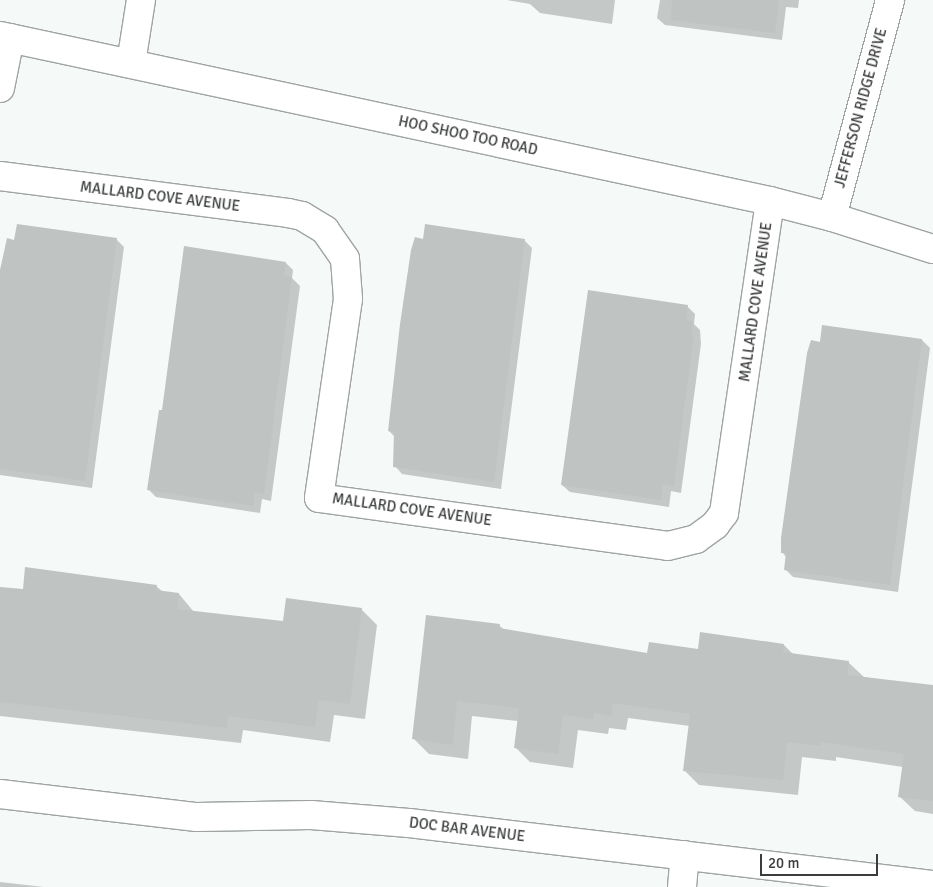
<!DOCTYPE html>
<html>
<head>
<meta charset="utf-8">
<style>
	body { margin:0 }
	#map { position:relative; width:933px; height:887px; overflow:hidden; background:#f5faf8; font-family:Signika,sans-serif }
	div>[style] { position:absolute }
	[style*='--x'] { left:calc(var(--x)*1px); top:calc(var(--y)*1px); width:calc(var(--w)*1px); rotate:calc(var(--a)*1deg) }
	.shadow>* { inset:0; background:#0003 }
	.building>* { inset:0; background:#bfc4c2 }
	.roads { filter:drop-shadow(1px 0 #9fa4a3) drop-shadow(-1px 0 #9fa4a3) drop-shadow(0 1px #9fa4a3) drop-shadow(0 -1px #9fa4a3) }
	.minor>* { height:28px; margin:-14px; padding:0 14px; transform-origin:14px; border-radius:14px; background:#fff }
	span { translate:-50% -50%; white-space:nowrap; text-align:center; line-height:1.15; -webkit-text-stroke:4.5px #fff; paint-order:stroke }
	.street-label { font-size:15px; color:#3b3d3d }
	.scale { position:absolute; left:760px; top:854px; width:118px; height:22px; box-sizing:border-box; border:2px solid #3b3d3d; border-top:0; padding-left:6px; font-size:15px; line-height:18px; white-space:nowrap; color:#3b3d3d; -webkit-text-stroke:4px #fff; paint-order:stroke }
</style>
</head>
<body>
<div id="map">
	<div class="shadow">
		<i style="clip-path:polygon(507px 0,615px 0,612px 24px,540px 13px,530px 4px)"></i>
		<i style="clip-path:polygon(660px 0,799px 0,798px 8px,786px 7px,782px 40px,665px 25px,657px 18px)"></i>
		<i style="clip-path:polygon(116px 239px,124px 247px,92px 488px,0 475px,0 277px)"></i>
		<i style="clip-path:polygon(424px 240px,524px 240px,532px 248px,501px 489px,402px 474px,395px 466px,395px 437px,389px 431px)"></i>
		<i style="clip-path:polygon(286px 263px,293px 270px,292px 278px,300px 286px,271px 501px,262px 499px,260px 513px,156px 497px,149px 490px,163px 411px)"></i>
		<i style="clip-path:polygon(589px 292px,688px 307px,695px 314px,694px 324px,700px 330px,701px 344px,681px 493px,671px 491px,669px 507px,570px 492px,562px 485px)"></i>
		<i style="clip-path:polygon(823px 326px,922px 340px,930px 348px,898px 592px,793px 577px,785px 569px,786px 557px,782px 552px)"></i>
		<i style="clip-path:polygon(156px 586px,163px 592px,179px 594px,194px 612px,284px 622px,361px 609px,377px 625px,365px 719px,334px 715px,330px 742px,243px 730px,241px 743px,0 716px,0 588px,24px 591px)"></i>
		<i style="clip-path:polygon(499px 625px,505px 631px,648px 654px,784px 645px,794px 655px,848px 662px,864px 677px,933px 688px,933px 814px,915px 811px,899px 796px,903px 767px,836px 757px,836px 761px,802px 757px,798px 795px,699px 785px,684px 770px,690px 726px,628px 718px,626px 730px,609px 728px,608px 734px,578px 730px,573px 768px,530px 762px,515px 747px,518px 721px,472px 716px,468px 759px,429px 754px,414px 739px)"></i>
		<i style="clip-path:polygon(0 882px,44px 887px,0 887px)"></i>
	</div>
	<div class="building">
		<i style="clip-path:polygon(672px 0,779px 0,775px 33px,671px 20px)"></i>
		<i style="clip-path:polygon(17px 224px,117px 238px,85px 481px,0 469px,0 270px,7px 238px,14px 240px)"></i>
		<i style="clip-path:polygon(425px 224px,525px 239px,494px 482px,393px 467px,394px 432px,388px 431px,400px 324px,411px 250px,415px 237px,423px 239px)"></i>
		<i style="clip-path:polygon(184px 246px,286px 262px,284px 276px,292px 277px,264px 494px,255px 492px,253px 506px,147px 490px,159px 410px,162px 410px)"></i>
		<i style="clip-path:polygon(588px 290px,688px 305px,686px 320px,693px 321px,691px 335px,694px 335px,677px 462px,674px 486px,663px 484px,661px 500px,561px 485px)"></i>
		<i style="clip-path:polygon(822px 325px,922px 339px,890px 585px,784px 570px,786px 553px,781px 553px,781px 538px,807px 353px,811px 340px,820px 342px)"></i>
		<i style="clip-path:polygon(25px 567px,157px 585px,156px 590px,179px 593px,177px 609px,283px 621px,286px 598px,362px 608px,350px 704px,319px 700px,315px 727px,228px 716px,227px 728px,0 702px,0 587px,23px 589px)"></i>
		<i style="clip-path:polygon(426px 615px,500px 624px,499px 628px,647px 653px,649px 642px,698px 649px,700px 632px,784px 644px,783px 652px,849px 661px,847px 675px,933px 685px,933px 801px,898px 797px,904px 754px,821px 742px,821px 746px,787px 742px,783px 780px,683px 771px,690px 714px,613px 703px,611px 716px,594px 713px,593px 719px,563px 715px,558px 754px,514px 748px,519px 708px,457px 701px,453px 745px,412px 739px)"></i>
	</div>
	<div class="roads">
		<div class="minor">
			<i style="--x:0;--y:36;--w:787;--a:12.09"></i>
			<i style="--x:770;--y:201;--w:64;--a:14.5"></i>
			<i style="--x:832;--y:217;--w:106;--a:17.6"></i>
			<i style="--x:131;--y:63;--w:64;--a:-81"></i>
			<i style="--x:0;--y:88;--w:51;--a:-78.7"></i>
			<i style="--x:0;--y:176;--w:290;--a:7.3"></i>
			<i style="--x:288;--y:213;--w:14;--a:12"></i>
			<i style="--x:302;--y:216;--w:27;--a:31"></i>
			<i style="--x:325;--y:230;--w:35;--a:55"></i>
			<i style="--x:345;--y:259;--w:40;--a:85.7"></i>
			<i style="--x:348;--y:299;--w:201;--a:98.3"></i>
			<i style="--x:319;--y:498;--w:352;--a:7.8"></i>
			<i style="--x:668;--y:546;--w:29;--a:-14"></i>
			<i style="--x:696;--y:539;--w:24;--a:-36"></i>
			<i style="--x:715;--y:525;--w:15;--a:-53"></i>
			<i style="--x:724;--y:513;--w:315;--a:-81.6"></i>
			<i style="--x:832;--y:217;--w:225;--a:-75"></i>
			<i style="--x:0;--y:794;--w:198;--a:6.7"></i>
			<i style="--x:197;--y:817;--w:114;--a:-1"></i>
			<i style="--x:311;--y:815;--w:98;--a:4.7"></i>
			<i style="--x:409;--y:823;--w:528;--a:6.75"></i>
			<i style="--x:682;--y:887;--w:32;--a:-85"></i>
		</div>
	</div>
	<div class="street-label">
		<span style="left:861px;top:108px;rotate:-75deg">JEFFERSON RIDGE DRIVE</span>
		<span style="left:468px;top:136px;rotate:12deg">HOO SHOO TOO ROAD</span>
		<span style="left:160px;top:197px;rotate:7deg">MALLARD COVE AVENUE</span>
		<span style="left:756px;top:302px;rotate:-82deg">MALLARD COVE AVENUE</span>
		<span style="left:412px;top:510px;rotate:8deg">MALLARD COVE AVENUE</span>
		<span style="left:467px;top:830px;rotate:7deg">DOC BAR AVENUE</span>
	</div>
	<div class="scale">20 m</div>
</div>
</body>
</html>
